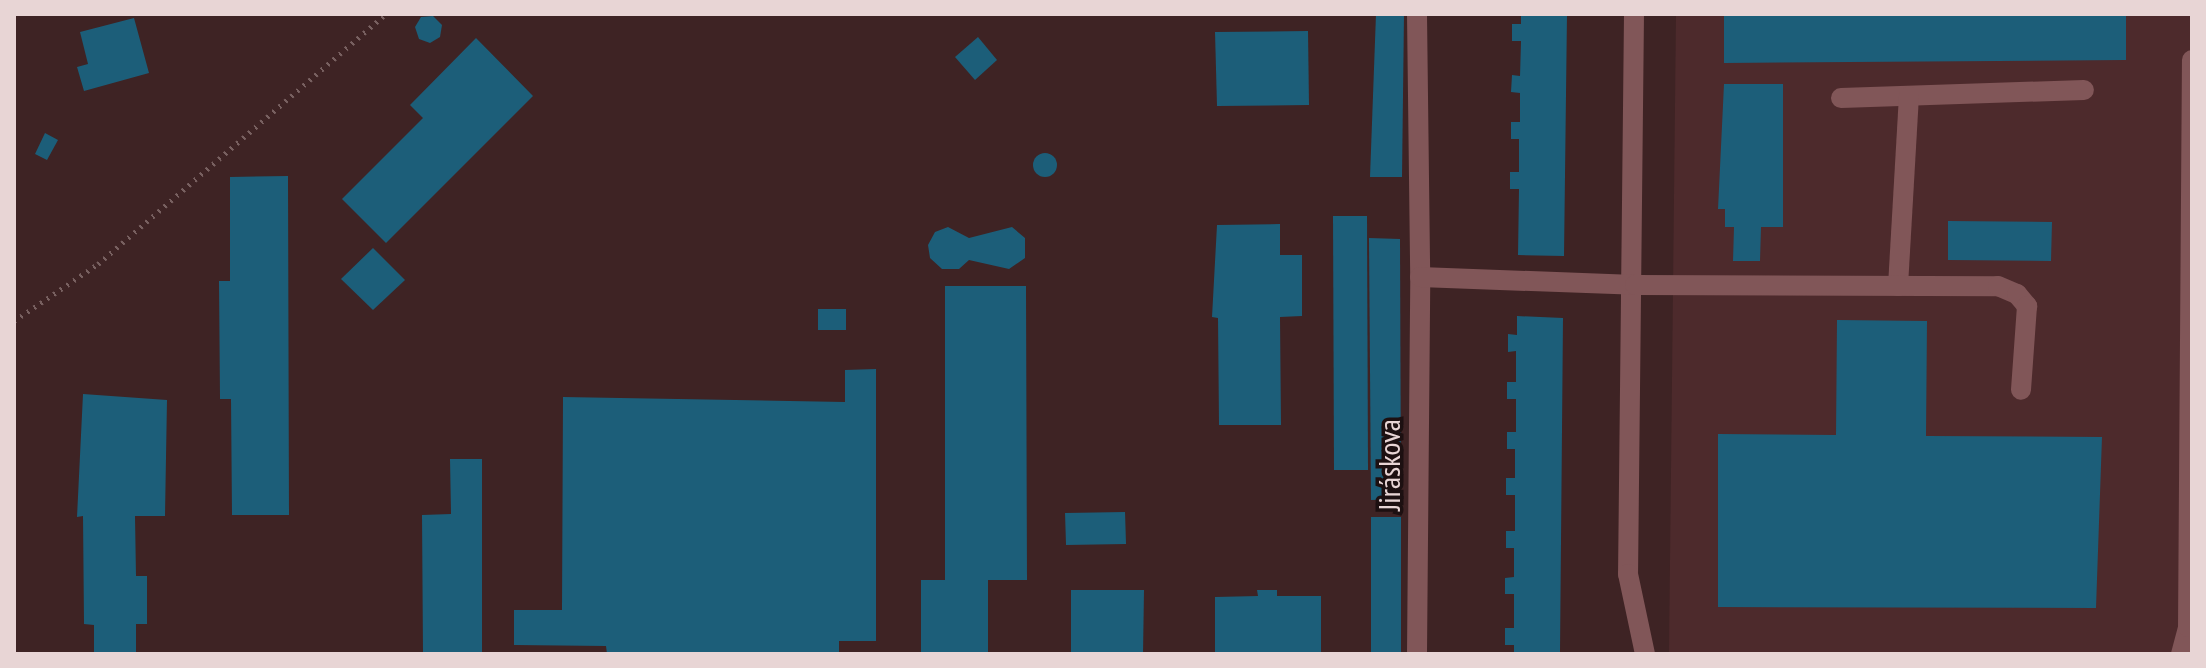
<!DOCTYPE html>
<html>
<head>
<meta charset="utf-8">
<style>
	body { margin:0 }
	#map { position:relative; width:2206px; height:668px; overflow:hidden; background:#3e2324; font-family:"PT Sans Narrow",sans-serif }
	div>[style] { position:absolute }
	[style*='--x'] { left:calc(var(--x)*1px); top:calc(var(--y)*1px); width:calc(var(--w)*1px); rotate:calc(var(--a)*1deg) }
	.built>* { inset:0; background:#4d2a2c }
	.building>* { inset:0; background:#1c5e79 }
	.round { border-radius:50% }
	.path>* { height:5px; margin-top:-2.5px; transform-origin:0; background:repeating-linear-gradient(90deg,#786060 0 2px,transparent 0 8px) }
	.minor>* { height:20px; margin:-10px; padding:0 10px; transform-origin:10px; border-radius:10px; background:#815658 }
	span { translate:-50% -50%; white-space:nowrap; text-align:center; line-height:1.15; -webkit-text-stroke:7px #1d1011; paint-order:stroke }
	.street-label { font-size:30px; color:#e8d5d5 }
	.frame { position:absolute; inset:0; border:16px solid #e8d5d5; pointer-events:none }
</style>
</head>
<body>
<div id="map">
	<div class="built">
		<i style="clip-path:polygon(1676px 14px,2192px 14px,2192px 654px,1669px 654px)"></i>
	</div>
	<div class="building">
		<i style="clip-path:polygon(1376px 14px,1404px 14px,1402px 177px,1370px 177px)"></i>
		<i style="clip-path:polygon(1521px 14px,1567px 14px,1564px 256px,1518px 255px,1519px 189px,1510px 189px,1510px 172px,1519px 172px,1519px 139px,1511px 139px,1511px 122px,1520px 122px,1520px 93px,1511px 92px,1512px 75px,1520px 76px,1521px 41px,1512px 41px,1512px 24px,1521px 24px)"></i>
		<i style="clip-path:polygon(1724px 14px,2126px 14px,2126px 60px,1724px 63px)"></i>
		<i style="clip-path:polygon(433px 16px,442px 25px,440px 37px,430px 43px,419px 39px,415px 27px,421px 17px)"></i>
		<i style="clip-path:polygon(134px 18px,149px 73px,84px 91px,77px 67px,88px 64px,80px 32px)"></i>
		<i style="clip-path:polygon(1308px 31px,1309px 105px,1217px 106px,1215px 32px)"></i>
		<i style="clip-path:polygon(978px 37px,997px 60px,975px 80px,955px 57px)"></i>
		<i style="clip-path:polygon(476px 38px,533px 96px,386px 243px,342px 199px,423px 118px,410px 105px)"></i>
		<i style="clip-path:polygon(1724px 84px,1783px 84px,1783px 227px,1761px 227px,1760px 261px,1733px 261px,1734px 227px,1725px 227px,1725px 209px,1718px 209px)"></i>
		<i style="clip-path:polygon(45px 133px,58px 140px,47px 160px,35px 154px)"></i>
		<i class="round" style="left:1033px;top:153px;width:24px;height:24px"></i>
		<i style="clip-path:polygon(288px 176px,289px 515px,232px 515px,231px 399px,220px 399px,219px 281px,230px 281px,230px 177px)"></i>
		<i style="clip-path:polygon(1333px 216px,1367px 216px,1368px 470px,1334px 470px)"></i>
		<i style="clip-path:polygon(1948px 221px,2052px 222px,2051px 261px,1948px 260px)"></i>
		<i style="clip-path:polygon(1280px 224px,1280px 255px,1302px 255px,1302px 316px,1280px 317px,1281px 425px,1219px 425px,1218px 318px,1212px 317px,1217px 225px)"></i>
		<i style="clip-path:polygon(948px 227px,969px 238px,1012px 227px,1025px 238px,1025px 258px,1009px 269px,969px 260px,959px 269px,942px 269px,930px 258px,928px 245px,935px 232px)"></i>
		<i style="clip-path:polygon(1369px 238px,1400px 239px,1401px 499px,1371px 500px)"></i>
		<i style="clip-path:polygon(373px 248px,405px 280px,373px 310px,341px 279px)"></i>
		<i style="clip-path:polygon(945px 286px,1026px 286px,1027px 580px,988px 580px,988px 654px,921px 654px,921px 580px,945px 580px)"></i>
		<i style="clip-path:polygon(818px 309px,846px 309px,846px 330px,818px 330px)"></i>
		<i style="clip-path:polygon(1517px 316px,1563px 318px,1560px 654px,1514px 654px,1514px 645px,1505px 645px,1505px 628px,1514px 628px,1514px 594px,1505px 594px,1505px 578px,1514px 577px,1514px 548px,1506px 548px,1506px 531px,1515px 531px,1515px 495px,1506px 495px,1506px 478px,1515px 478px,1515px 449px,1507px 449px,1507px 432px,1516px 432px,1516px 399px,1507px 399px,1507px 382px,1516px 382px,1516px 351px,1508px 352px,1508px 334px,1517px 335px)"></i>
		<i style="clip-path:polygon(1837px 320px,1927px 321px,1926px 436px,2102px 437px,2096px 608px,1718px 607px,1718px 434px,1836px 435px)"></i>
		<i style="clip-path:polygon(876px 369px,876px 641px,839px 641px,839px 654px,607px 654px,606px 646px,514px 645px,514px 610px,562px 610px,563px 397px,845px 402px,845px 370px)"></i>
		<i style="clip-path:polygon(83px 394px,167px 400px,165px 516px,135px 516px,136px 576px,147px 576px,147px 624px,136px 624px,136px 654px,94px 654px,94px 625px,84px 624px,83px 516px,77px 517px)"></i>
		<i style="clip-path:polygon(450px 459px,482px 459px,482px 654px,423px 654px,422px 515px,451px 514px)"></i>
		<i style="clip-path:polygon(1125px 512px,1126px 544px,1066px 545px,1065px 513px)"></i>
		<i style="clip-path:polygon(1371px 517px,1401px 517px,1401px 654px,1371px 654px)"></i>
		<i style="clip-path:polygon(1071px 590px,1144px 590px,1143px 654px,1071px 654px)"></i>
		<i style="clip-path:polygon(1257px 590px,1277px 590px,1277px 596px,1321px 596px,1321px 654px,1215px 654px,1215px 597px,1258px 596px)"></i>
	</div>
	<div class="path">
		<i style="--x:14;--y:321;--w:102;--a:-34.2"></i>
		<i style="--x:98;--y:264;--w:381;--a:-41"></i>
	</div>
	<div class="minor">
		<i style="--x:1417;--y:14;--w:263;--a:89.3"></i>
		<i style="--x:1634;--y:14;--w:560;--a:90.61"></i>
		<i style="--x:1628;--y:574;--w:82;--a:78"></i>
		<i style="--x:1841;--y:98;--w:243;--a:-1.9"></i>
		<i style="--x:1898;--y:286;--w:190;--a:-86.7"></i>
		<i style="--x:1417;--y:654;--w:377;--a:-89.5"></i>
		<i style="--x:1420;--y:277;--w:215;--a:2.1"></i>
		<i style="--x:1635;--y:285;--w:363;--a:0.2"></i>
		<i style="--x:1998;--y:286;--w:21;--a:23"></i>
		<i style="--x:2017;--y:294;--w:16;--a:50"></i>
		<i style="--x:2027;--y:306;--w:84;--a:94.1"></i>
		<i style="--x:2181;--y:654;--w:28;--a:-75"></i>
		<i style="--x:2188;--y:627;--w:567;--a:-89.6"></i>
	</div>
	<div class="street-label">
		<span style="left:1389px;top:465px;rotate:-90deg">Jiráskova</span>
	</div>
	<div class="frame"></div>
</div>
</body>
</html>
